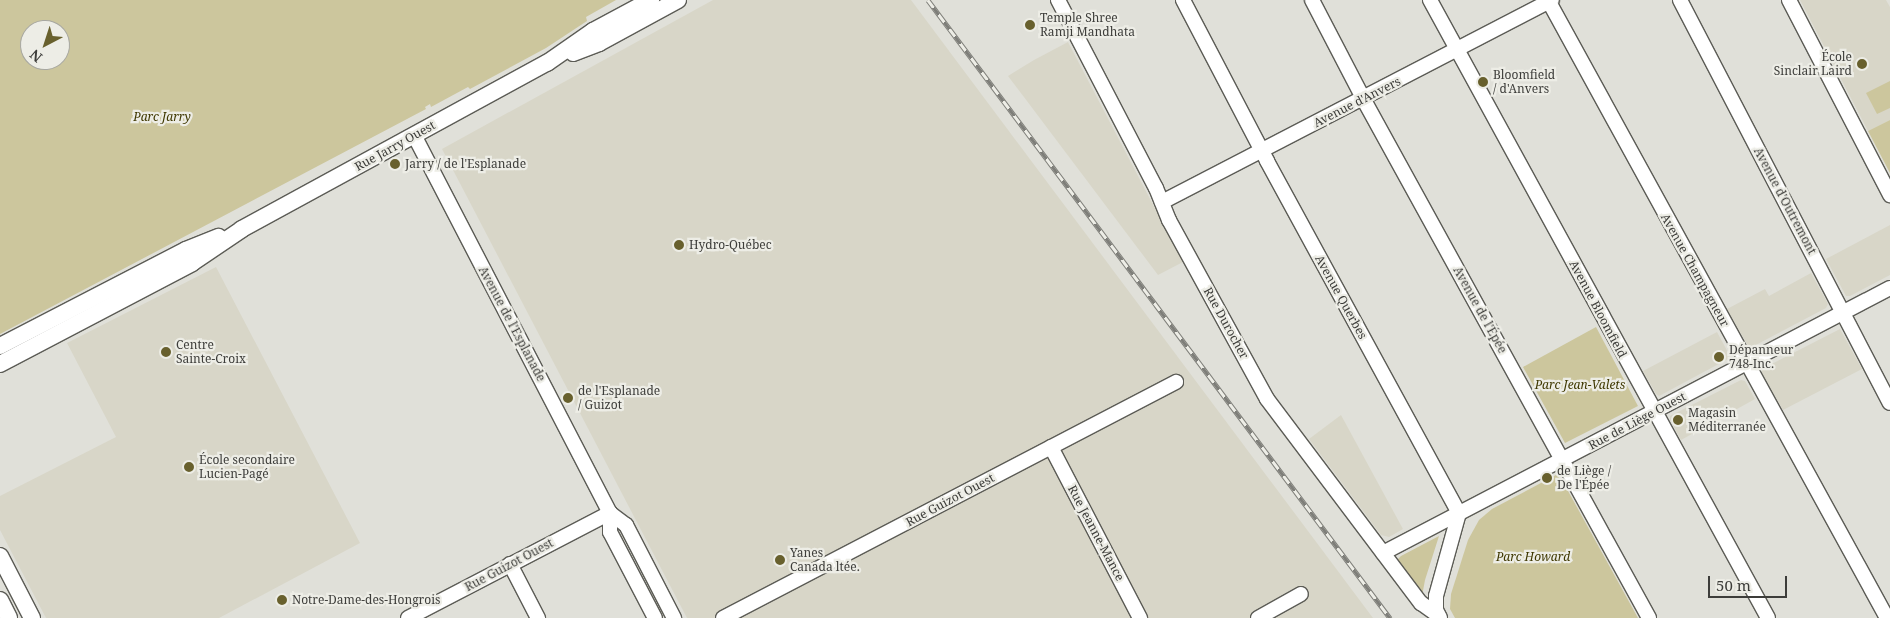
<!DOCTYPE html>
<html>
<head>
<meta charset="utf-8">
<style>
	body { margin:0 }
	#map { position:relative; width:1890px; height:618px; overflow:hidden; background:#e0e0d9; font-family:"Noto Serif",serif }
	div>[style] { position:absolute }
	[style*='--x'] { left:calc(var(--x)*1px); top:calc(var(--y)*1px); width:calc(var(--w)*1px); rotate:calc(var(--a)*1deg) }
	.built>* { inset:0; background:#d8d6c8 }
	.green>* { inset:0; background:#ccc69d }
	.roads { filter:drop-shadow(1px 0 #5c5c56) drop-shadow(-1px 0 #5c5c56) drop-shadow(0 1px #5c5c56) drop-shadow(0 -1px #5c5c56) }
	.minor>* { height:14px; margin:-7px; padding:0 7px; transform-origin:7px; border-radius:7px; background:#fff }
	.major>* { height:16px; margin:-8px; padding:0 8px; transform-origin:8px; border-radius:8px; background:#fff }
	.rail>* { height:5px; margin-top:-2.5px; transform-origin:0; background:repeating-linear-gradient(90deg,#edede6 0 9px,#7e7e79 0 18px); box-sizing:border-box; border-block:1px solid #7e7e79 }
	.dots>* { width:14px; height:14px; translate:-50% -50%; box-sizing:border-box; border:2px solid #edede6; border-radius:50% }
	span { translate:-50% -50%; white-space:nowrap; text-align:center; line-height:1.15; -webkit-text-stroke:4.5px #edede6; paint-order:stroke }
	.poi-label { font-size:12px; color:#3d3d3a }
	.left { translate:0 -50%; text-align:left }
	.right { translate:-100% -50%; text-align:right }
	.street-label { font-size:12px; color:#3d3d3a }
	.park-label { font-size:12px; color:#3f3801; font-style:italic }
	.north { position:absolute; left:20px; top:20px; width:50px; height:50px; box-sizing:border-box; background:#edede6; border:1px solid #a7a7a1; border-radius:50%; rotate:220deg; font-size:14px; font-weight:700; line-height:20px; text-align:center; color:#3d3d3a }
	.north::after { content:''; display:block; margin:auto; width:18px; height:22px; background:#68602d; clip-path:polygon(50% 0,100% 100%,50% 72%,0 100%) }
	.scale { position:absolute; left:1708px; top:576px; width:79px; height:22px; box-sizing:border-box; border:2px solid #3d3d3a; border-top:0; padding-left:6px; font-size:15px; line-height:18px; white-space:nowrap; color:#3d3d3a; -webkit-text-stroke:4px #edede6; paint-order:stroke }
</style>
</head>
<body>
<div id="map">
	<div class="built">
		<i style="clip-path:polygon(713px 0,911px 0,1373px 618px,687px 618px,442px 149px)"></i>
		<i style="clip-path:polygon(1800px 0,1886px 0,1890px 7px,1890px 120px,1868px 131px)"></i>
		<i style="clip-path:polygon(1068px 42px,1183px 262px,1158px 275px,1008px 76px,1034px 60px)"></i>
		<i style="clip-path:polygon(1890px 225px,1890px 275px,1850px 296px,1846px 296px,1826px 259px)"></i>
		<i style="clip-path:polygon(216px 267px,360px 543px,219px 618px,46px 618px,0 530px,0 496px,116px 437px,67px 343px)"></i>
		<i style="clip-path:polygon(1811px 273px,1828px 304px,1826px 308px,1752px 347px,1748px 346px,1727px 309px,1765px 289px,1769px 296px)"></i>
		<i style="clip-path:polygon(1840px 329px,1862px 369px,1783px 410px,1762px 373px,1762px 369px)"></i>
		<i style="clip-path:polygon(1717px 332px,1730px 356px,1728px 359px,1659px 396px,1656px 394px,1643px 371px)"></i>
		<i style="clip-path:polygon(1741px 380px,1745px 381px,1755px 399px,1681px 440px,1670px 420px,1670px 416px)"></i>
		<i style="clip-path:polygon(1341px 415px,1403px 529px,1389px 537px,1381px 535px,1309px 439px)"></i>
	</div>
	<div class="green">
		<i style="clip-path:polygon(evenodd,0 0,616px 0,586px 17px,587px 21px,546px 48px,470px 89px,468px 87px,431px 107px,430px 104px,425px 107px,426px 109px,0 334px,0 0,30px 30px,60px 30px,60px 60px,30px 60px,30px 30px)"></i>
		<i style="clip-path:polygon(1890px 81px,1890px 108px,1877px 114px,1866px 93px)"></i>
		<i style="clip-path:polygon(1890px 120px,1890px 173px,1868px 131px)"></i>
		<i style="clip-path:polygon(1596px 327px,1638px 406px,1565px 443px,1523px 367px)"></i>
		<i style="clip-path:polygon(1556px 475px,1562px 480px,1638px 618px,1455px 618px,1450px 609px,1451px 594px,1468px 540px,1479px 520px,1492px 509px)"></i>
		<i style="clip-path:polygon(1439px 536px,1425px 580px,1422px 596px,1397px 560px,1401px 556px)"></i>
	</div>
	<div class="roads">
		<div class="minor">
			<i style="--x:1058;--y:0;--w:212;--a:62.5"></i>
			<i style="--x:1156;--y:188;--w:35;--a:68"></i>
			<i style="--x:1169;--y:220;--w:204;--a:61.3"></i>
			<i style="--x:1267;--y:399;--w:256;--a:53"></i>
			<i style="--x:1421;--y:603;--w:22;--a:36"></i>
			<i style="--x:1183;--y:0;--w:182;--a:62.4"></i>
			<i style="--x:1267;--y:161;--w:401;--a:61.4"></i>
			<i style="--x:1459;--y:513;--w:86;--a:105.5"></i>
			<i style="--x:1436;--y:596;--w:14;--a:90"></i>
			<i style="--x:1436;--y:610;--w:9;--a:63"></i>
			<i style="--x:1312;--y:0;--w:115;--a:62.5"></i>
			<i style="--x:1365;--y:102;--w:589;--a:61.17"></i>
			<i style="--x:1430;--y:0;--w:704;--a:61.32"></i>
			<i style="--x:1548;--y:0;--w:705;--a:61.25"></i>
			<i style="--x:1680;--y:0;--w:454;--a:62.5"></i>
			<i style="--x:1789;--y:0;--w:220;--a:62.6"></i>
			<i style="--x:414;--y:135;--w:426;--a:62.6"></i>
			<i style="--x:610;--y:513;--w:20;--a:37"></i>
			<i style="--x:626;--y:525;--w:105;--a:62.7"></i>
			<i style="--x:1162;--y:202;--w:439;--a:-27.4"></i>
			<i style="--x:1051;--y:447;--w:193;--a:62.5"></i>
			<i style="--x:610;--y:513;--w:19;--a:90"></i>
			<i style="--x:610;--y:532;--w:97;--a:62.4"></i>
			<i style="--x:1383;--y:553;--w:572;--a:-27.6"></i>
			<i style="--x:510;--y:564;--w:61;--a:62.6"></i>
			<i style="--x:408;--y:618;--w:228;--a:-27.5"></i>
			<i style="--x:723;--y:618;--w:511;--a:-27.52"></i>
			<i style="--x:1258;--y:618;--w:49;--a:-29.2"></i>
		</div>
		<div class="major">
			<i style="--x:573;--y:53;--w:28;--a:-21"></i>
			<i style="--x:599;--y:43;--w:90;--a:-28.6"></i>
			<i style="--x:0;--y:346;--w:209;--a:-27.3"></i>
			<i style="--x:186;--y:250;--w:35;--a:-22"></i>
			<i style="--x:0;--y:364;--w:217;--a:-27.7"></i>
			<i style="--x:192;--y:263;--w:60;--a:-34.2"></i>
			<i style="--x:242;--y:229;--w:347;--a:-28.6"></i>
			<i style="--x:547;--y:63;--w:56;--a:-34.8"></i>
			<i style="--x:593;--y:31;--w:66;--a:-28.1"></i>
			<i style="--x:0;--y:556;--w:70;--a:62.7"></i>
			<i style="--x:0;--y:600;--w:20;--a:63"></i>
		</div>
	</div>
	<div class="rail">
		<i style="--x:928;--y:0;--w:772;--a:53.22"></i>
	</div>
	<div class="dots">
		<i style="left:1030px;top:25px;background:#68602d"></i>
		<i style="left:1862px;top:64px;background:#68602d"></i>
		<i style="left:1483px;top:82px;background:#68602d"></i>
		<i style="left:395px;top:164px;background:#68602d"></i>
		<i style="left:679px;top:245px;background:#68602d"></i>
		<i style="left:166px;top:352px;background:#68602d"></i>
		<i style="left:1719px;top:357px;background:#68602d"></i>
		<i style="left:568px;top:398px;background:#68602d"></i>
		<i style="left:1678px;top:420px;background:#68602d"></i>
		<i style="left:189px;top:467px;background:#68602d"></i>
		<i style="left:1547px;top:478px;background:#68602d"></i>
		<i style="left:780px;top:560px;background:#68602d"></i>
		<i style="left:282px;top:600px;background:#68602d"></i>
	</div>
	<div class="poi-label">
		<span class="left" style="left:1040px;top:25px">Temple Shree<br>Ramji Mandhata</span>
		<span class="right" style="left:1852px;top:64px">École<br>Sinclair Laird</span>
		<span class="left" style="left:1493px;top:82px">Bloomfield<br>/ d'Anvers</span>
		<span class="left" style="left:405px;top:164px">Jarry / de l'Esplanade</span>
		<span class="left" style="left:689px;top:245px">Hydro-Québec</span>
		<span class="left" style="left:176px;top:352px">Centre<br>Sainte-Croix</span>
		<span class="left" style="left:1729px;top:357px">Dépanneur<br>748-Inc.</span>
		<span class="left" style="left:578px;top:398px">de l'Esplanade<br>/ Guizot</span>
		<span class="left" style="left:1688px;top:420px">Magasin<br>Méditerranée</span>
		<span class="left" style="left:199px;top:467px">École secondaire<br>Lucien-Pagé</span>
		<span class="left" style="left:1557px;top:478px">de Liège /<br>De l'Épée</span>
		<span class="left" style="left:790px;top:560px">Yanes<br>Canada ltée.</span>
		<span class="left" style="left:292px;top:600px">Notre-Dame-des-Hongrois</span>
	</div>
	<div class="street-label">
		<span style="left:1357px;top:102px;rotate:-27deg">Avenue d'Anvers</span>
		<span style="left:395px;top:146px;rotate:-29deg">Rue Jarry Ouest</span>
		<span style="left:1785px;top:201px;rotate:62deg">Avenue d'Outremont</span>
		<span style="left:1695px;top:270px;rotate:61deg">Avenue Champagneur</span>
		<span style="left:1341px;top:297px;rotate:61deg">Avenue Querbes</span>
		<span style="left:1598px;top:309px;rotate:62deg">Avenue Bloomfield</span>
		<span style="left:1480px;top:310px;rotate:61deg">Avenue de l'Épée</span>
		<span style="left:1226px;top:323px;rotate:61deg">Rue Durocher</span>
		<span style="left:512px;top:324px;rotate:62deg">Avenue de l'Esplanade</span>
		<span style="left:1637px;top:421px;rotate:-28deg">Rue de Liège Ouest</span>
		<span style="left:950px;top:500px;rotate:-28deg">Rue Guizot Ouest</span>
		<span style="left:1096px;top:533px;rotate:62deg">Rue Jeanne-Mance</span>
		<span style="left:509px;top:565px;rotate:-28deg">Rue Guizot Ouest</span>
	</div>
	<div class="park-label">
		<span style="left:162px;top:117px">Parc Jarry</span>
		<span style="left:1580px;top:385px">Parc Jean-Valets</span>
		<span style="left:1533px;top:557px">Parc Howard</span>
	</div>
	<div class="north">N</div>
	<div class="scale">50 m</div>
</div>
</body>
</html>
